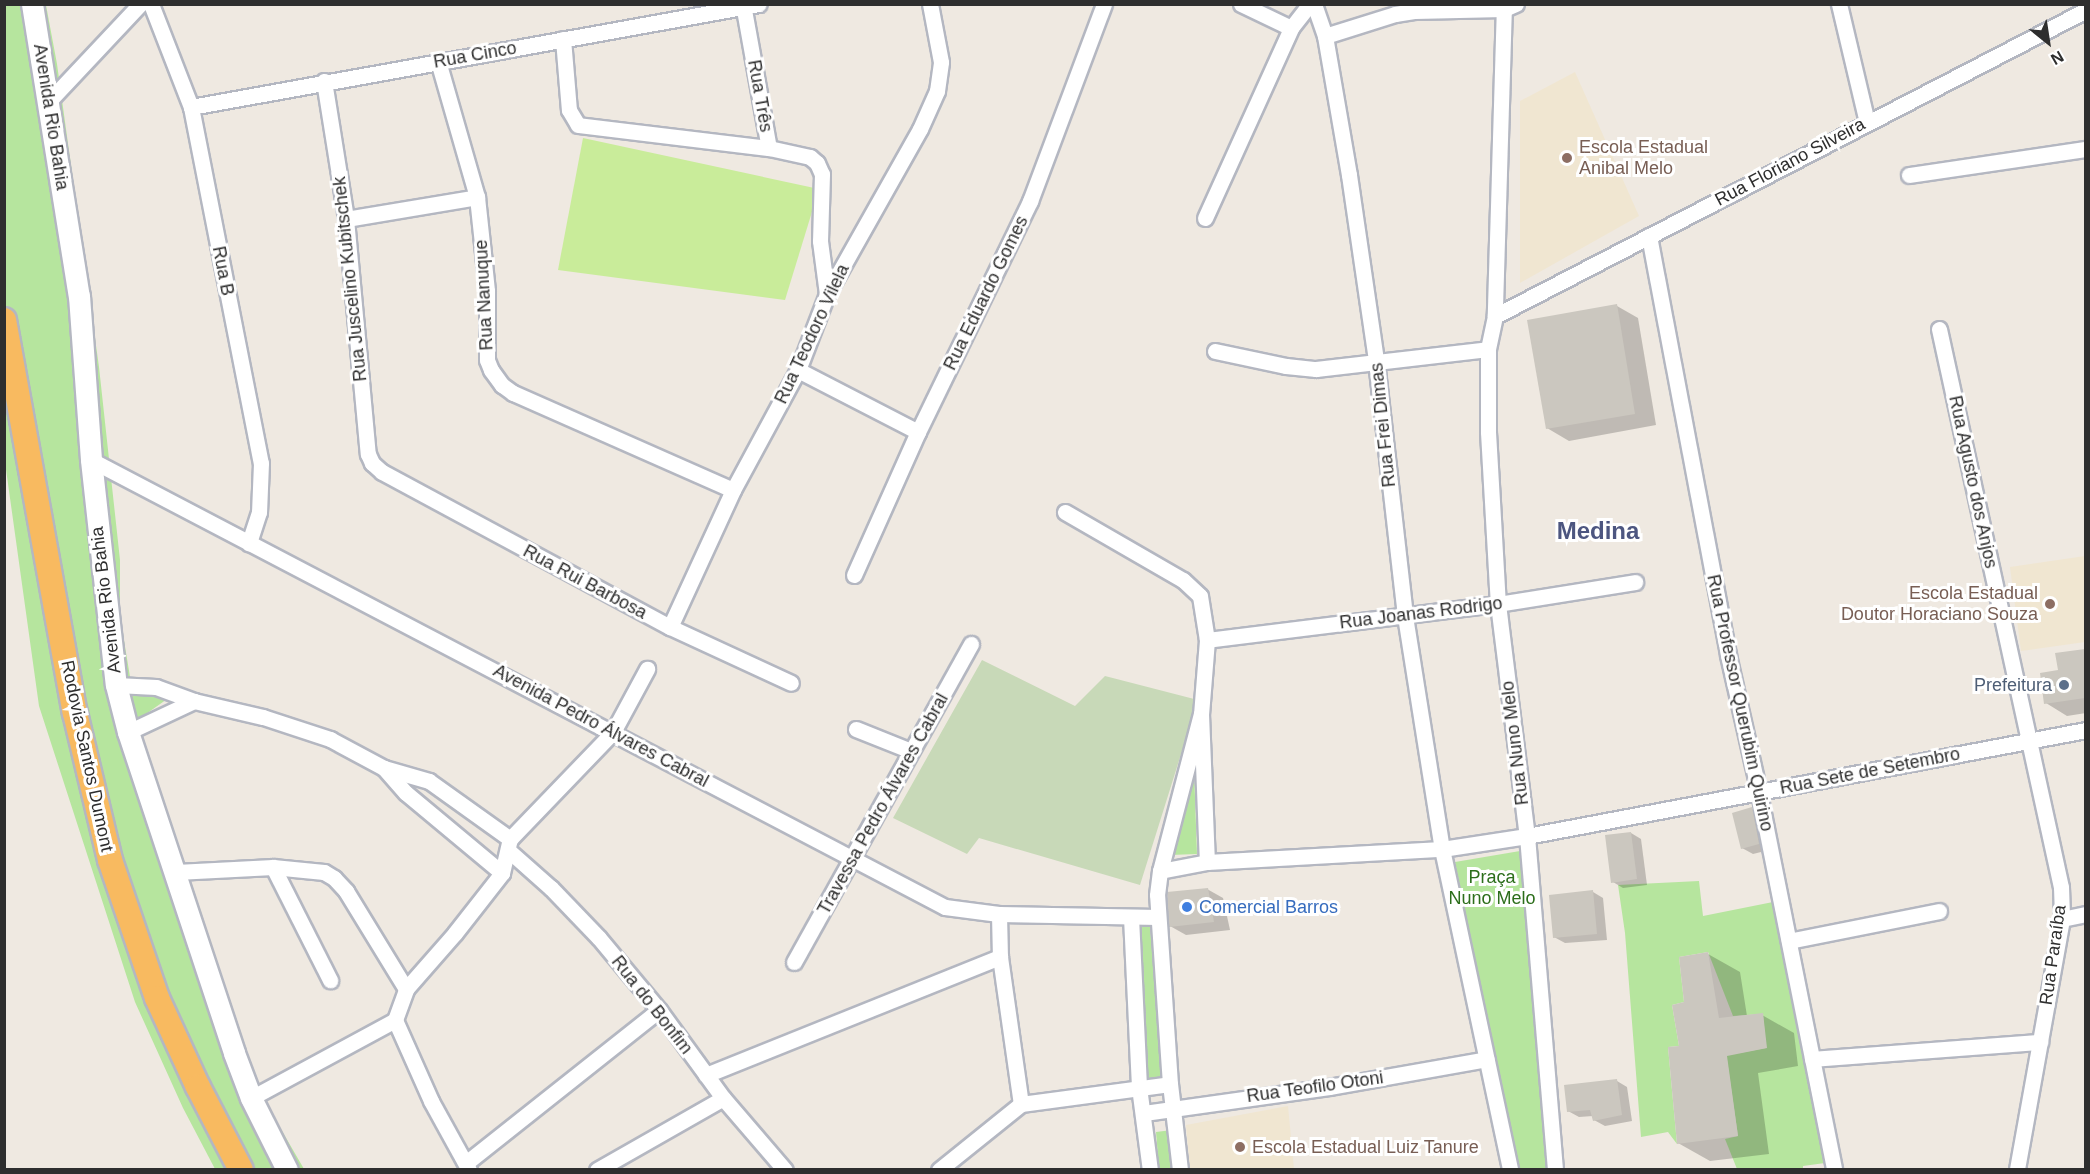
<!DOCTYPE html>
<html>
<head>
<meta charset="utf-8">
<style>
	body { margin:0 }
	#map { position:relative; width:2090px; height:1174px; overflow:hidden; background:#efe9e1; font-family:Arial,sans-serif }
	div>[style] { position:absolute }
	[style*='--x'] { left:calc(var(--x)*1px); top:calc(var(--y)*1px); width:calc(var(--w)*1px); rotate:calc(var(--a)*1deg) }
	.education>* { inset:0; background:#f0e6d1 }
	.green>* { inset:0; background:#b6e59e }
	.cemetery>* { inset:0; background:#c8d9b8 }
	.pitch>* { inset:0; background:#c9ec9a }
	.shadow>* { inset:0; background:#0003 }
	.building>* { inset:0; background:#cbc7bf }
	.roads { filter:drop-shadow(2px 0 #b4b7c1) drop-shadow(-2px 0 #b4b7c1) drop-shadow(0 2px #b4b7c1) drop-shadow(0 -2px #b4b7c1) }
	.minor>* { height:15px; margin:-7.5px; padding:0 7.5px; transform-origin:7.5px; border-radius:7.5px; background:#fff }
	.secondary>* { height:21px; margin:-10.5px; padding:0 10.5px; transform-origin:10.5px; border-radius:10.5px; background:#fff }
	.trunk>* { height:24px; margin:-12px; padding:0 12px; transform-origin:12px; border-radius:12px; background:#f8ba60 }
	.dots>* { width:16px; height:16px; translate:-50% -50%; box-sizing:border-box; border:3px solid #fff; border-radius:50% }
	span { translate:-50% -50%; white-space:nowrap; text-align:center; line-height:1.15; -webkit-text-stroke:6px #fff; paint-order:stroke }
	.street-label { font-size:18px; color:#2e2e2e }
	.education-label { font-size:18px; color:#785e54 }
	.left { translate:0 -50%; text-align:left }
	.right { translate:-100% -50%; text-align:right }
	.service-label { font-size:18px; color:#4e5e75 }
	.park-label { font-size:18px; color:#2c6e1b }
	.shop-label { font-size:18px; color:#366cbe }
	.district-label { font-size:24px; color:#4d5680; font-weight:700 }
	.frame { position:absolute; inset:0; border:6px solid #2e2e2e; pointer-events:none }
	.north { position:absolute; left:2018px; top:12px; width:60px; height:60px; -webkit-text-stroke:4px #fff; paint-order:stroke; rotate:150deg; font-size:16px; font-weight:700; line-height:24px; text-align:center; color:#2e2e2e }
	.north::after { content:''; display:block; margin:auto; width:21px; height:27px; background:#2e2e2e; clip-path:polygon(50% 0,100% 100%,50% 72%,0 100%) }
</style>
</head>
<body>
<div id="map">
	<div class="education">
		<i style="clip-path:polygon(1575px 72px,1639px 216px,1520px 283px,1520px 101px)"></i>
		<i style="clip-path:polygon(2085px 556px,2085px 642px,2021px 651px,2010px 567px)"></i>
		<i style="clip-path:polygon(1288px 1106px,1294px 1169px,1190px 1169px,1186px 1125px)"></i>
	</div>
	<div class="green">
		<i style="clip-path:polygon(4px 5px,46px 5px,57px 64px,99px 367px,120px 560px,120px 616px,133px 695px,170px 697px,136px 721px,163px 810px,256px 1086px,304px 1169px,215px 1169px,183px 1108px,135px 1002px,39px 706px,4px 455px)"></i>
		<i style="clip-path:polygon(1194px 769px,1197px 854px,1170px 855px)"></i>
		<i style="clip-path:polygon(1520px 851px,1550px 1169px,1519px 1169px,1455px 862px)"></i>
		<i style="clip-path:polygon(1699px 881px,1703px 916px,1773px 902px,1825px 1163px,1803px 1166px,1803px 1169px,1737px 1169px,1725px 1139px,1738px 1136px,1725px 1046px,1739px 1053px,1766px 1048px,1763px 1014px,1733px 1016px,1708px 952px,1679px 957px,1684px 1002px,1672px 1005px,1679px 1046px,1668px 1047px,1677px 1144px,1668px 1132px,1641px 1137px,1625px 933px,1618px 885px)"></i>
		<i style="clip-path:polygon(1135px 926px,1150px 926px,1162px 1080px,1144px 1081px)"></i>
		<i style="clip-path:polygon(1172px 1130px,1176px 1169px,1159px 1169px,1156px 1132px)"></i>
	</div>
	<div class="cemetery">
		<i style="clip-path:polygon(982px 660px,1075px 706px,1105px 676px,1198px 700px,1140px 885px,979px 838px,967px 854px,893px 818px)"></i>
	</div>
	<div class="pitch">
		<i style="clip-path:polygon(583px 138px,819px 189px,785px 300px,558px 270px)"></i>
	</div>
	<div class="shadow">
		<i style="clip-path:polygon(1617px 306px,1638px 318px,1656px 425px,1569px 441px,1547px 428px)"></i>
		<i style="clip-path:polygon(2086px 650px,2086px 713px,2067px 716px,2046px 703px,2060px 672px,2057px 654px)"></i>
		<i style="clip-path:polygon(1752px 809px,1762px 815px,1769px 850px,1753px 854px,1742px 848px)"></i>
		<i style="clip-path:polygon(1631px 833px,1641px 839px,1647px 885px,1623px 888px,1613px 882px)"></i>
		<i style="clip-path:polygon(1207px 889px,1223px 898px,1230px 930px,1186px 935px,1170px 926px)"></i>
		<i style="clip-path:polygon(1593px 892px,1603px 898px,1607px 940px,1565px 943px,1554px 937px)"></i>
		<i style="clip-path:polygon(1708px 954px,1740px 972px,1747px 1016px,1762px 1015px,1794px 1033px,1798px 1066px,1758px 1073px,1769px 1154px,1710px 1161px,1678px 1143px,1680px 1047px,1686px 1003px)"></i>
		<i style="clip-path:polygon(1617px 1081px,1627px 1087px,1632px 1121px,1605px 1126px,1594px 1120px,1593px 1116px,1579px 1117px,1568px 1111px)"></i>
	</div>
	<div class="building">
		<i style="clip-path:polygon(1617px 304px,1635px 414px,1546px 429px,1527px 320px)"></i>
		<i style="clip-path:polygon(2085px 649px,2085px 698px,2044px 704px,2040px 673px,2058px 670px,2055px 653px)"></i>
		<i style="clip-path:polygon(1752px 807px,1759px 844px,1741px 849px,1732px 813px)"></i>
		<i style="clip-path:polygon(1631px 832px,1637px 879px,1611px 883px,1605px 835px)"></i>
		<i style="clip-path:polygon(1208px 888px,1214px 922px,1169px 927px,1167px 892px)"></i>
		<i style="clip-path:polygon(1593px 890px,1597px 934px,1553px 938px,1549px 895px)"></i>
		<i style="clip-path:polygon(1708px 952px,1719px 1018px,1763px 1013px,1767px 1048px,1727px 1056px,1738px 1136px,1677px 1144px,1668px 1047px,1679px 1046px,1672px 1005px,1684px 1002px,1679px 957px)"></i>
		<i style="clip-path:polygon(1617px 1079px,1622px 1115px,1593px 1121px,1590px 1110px,1567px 1112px,1564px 1085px)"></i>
	</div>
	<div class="roads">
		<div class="minor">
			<i style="--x:151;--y:4;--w:110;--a:68.8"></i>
			<i style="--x:191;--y:107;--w:363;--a:78.9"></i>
			<i style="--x:261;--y:463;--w:49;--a:92.3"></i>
			<i style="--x:259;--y:512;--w:33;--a:108"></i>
			<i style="--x:743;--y:4;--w:146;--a:79.8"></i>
			<i style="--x:769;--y:148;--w:42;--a:12.4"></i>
			<i style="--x:810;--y:157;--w:9;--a:41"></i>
			<i style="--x:817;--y:163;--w:12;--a:66"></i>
			<i style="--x:822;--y:174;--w:67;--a:91.7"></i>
			<i style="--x:820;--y:241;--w:53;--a:82.5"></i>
			<i style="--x:1241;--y:4;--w:55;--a:25.6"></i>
			<i style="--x:1314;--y:4;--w:34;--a:71"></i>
			<i style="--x:1325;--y:36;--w:141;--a:80.2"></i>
			<i style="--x:1349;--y:175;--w:188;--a:81.7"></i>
			<i style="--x:1376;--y:361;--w:257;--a:83.5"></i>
			<i style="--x:1405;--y:616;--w:236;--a:81"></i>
			<i style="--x:1442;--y:849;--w:328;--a:78"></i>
			<i style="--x:1504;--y:4;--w:312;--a:91.7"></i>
			<i style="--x:1495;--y:316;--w:34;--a:102"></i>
			<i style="--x:1488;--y:349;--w:83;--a:90"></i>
			<i style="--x:1488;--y:432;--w:172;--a:86.7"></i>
			<i style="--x:1498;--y:604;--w:234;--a:82.9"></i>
			<i style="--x:1527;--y:836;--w:335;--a:85.2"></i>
			<i style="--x:1839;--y:4;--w:121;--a:76.7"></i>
			<i style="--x:1325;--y:36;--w:73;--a:-17.4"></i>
			<i style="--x:1395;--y:14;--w:19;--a:-9"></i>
			<i style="--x:1414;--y:11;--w:90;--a:-1.3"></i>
			<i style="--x:1504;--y:9;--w:13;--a:-23"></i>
			<i style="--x:563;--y:39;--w:71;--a:85.2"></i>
			<i style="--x:569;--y:110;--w:17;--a:59"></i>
			<i style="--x:578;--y:125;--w:192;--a:6.9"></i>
			<i style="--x:438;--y:61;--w:141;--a:74"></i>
			<i style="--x:477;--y:197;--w:95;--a:83.9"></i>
			<i style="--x:487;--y:291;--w:69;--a:90"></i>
			<i style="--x:487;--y:360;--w:11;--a:68"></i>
			<i style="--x:491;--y:370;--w:19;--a:54"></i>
			<i style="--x:502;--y:385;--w:14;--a:36"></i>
			<i style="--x:513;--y:393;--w:240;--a:23.8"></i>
			<i style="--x:324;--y:81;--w:140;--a:80.9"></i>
			<i style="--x:346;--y:219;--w:236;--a:84.7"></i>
			<i style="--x:368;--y:454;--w:10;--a:66"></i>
			<i style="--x:372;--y:463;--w:13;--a:42"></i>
			<i style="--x:382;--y:472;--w:327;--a:28.3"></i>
			<i style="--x:670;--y:627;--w:133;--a:24.8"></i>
			<i style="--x:49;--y:101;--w:133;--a:-46.8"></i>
			<i style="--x:191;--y:107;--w:577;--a:-10.28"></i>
			<i style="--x:1909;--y:175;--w:179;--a:-8.4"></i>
			<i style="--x:1205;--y:218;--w:209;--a:-65.6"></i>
			<i style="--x:1291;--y:28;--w:31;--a:-52"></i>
			<i style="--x:346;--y:219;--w:133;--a:-9.5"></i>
			<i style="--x:1649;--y:236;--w:426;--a:79.3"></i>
			<i style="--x:1728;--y:655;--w:141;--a:77.3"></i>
			<i style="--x:1759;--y:793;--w:384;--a:78.7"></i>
			<i style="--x:1495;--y:316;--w:666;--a:-27.37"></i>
			<i style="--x:1939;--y:329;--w:571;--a:77.67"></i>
			<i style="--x:2061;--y:887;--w:32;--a:88"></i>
			<i style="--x:2062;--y:919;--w:255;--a:100.2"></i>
			<i style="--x:1215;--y:351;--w:73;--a:11.9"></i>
			<i style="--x:1286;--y:366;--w:30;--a:6"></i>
			<i style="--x:1316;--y:369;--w:173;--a:-6.6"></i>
			<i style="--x:798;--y:370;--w:135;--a:27.3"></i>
			<i style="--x:91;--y:460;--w:964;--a:27.63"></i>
			<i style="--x:945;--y:907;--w:54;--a:7.4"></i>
			<i style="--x:999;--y:914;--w:159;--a:1.1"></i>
			<i style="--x:1065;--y:512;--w:136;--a:30"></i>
			<i style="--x:1183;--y:580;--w:23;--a:43"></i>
			<i style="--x:1200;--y:596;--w:45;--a:81"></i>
			<i style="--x:1207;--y:640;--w:74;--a:94.6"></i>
			<i style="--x:1201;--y:714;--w:148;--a:87.7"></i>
			<i style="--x:854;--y:575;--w:157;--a:-65.9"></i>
			<i style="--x:918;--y:432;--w:257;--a:-64.1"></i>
			<i style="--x:1030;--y:201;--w:210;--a:-69.4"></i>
			<i style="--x:670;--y:627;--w:151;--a:-65.3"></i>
			<i style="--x:733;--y:490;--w:136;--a:-61.6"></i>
			<i style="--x:798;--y:370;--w:81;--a:-69.1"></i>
			<i style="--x:827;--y:294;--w:189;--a:-60.6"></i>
			<i style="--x:920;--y:129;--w:42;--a:-65.9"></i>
			<i style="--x:937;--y:91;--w:29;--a:-82"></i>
			<i style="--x:941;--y:62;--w:59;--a:-100.7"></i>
			<i style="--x:1207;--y:640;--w:293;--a:-7.1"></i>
			<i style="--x:1498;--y:604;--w:139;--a:-9.1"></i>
			<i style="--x:116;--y:685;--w:40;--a:2.9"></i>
			<i style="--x:156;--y:687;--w:40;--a:20.2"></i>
			<i style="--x:194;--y:701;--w:71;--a:13.1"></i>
			<i style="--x:263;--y:717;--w:71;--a:18.2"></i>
			<i style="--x:330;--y:739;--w:61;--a:28.2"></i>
			<i style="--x:384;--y:768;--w:47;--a:16.1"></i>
			<i style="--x:429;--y:781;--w:100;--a:35.6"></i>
			<i style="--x:856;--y:729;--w:59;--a:21.8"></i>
			<i style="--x:128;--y:732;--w:73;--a:-25.2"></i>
			<i style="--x:384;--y:768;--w:33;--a:49"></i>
			<i style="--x:406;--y:793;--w:125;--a:39.8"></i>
			<i style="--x:508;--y:850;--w:57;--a:41.5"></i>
			<i style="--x:551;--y:888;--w:69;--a:46.2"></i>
			<i style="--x:599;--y:938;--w:94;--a:50.2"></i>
			<i style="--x:659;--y:1010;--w:109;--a:54"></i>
			<i style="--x:723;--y:1098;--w:95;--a:49.3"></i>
			<i style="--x:273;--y:867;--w:127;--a:63.2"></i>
			<i style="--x:1160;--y:871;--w:48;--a:-10.8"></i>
			<i style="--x:1207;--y:862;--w:235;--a:-3.2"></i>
			<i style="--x:1442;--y:849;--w:86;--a:-8.7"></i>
			<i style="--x:1527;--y:836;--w:569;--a:-10.74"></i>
			<i style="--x:176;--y:872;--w:97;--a:-3"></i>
			<i style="--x:273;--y:867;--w:51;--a:5.6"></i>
			<i style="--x:324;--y:872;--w:12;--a:31"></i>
			<i style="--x:334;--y:878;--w:18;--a:47"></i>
			<i style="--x:346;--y:891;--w:115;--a:58.5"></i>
			<i style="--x:999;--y:914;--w:43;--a:88.7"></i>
			<i style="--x:1000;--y:957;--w:148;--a:81.9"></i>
			<i style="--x:1131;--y:917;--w:170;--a:87.3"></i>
			<i style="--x:1139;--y:1087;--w:84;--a:82.5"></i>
			<i style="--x:2062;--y:919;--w:25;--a:-12"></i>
			<i style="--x:1789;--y:941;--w:153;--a:-11.3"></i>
			<i style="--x:794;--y:962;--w:364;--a:-60.9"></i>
			<i style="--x:395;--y:1020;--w:89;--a:66"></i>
			<i style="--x:431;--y:1101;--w:79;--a:61.2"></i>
			<i style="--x:1812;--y:1059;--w:229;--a:-4.3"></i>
			<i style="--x:706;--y:1075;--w:317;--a:-21.9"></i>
			<i style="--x:251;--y:1098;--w:164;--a:-28.4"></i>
			<i style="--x:395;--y:1020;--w:33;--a:-70"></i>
			<i style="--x:406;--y:989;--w:74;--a:-48.8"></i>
			<i style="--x:455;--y:933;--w:76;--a:-51.9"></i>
			<i style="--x:502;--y:873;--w:35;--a:-77"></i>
			<i style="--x:510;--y:839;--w:149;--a:-46.1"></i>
			<i style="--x:613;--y:732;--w:72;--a:-61.6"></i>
			<i style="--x:1144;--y:1113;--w:187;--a:-8"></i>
			<i style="--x:1329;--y:1087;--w:160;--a:-10"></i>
			<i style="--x:466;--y:1163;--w:246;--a:-38.4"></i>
			<i style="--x:597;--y:1170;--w:145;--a:-29.7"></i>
			<i style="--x:939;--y:1170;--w:105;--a:-38.8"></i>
			<i style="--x:1021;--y:1104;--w:150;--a:-7.6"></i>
			<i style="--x:1180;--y:1170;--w:87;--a:-96.6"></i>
			<i style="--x:1170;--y:1084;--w:189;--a:-93.9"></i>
			<i style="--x:1157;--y:895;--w:24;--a:-83"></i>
			<i style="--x:1160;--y:871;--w:162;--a:-75.4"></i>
		</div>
		<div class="secondary">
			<i style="--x:32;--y:4;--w:296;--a:80.9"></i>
			<i style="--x:79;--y:296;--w:164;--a:85.8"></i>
			<i style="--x:91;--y:460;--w:226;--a:83.7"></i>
			<i style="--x:116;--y:685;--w:49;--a:75.7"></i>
			<i style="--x:128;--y:732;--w:338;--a:71.7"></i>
			<i style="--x:234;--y:1053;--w:48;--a:69.3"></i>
			<i style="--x:251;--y:1098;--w:80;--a:63.4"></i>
		</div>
		<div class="trunk">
			<i style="--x:4;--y:320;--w:399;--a:79.8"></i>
			<i style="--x:75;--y:713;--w:151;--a:76.6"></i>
			<i style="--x:110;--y:860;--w:146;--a:71.2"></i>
			<i style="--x:157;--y:998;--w:98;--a:65.3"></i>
			<i style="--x:198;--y:1087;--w:93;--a:62.6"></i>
		</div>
	</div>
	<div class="dots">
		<i style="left:1567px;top:158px;background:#8d6e63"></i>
		<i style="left:2050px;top:604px;background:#8d6e63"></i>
		<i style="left:2064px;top:685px;background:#5c6f8a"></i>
		<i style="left:1187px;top:907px;background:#3f7fe0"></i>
		<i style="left:1240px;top:1147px;background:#8d6e63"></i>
	</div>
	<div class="street-label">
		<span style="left:475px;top:55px;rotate:-10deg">Rua Cinco</span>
		<span style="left:760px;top:96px;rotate:80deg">Rua Três</span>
		<span style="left:51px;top:117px;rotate:81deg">Avenida Rio Bahia</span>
		<span style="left:1790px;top:162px;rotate:-28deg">Rua Floriano Silveira</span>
		<span style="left:223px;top:271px;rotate:79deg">Rua B</span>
		<span style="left:350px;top:279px;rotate:-96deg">Rua Juscelino Kubitschek</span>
		<span style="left:986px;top:293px;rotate:-64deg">Rua Eduardo Gomes</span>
		<span style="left:484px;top:295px;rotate:-93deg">Rua Nanuque</span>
		<span style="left:812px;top:334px;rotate:-65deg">Rua Teodoro Vilela</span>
		<span style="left:1383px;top:425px;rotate:-96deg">Rua Frei Dimas</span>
		<span style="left:1973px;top:482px;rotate:78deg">Rua Agusto dos Anjos</span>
		<span style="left:585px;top:582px;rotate:28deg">Rua Rui Barbosa</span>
		<span style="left:106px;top:600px;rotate:-97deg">Avenida Rio Bahia</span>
		<span style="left:1421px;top:613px;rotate:-7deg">Rua Joanas Rodrigo</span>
		<span style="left:1740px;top:703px;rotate:78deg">Rua Professor Querubim Quirino</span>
		<span style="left:601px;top:726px;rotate:28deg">Avenida Pedro Álvares Cabral</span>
		<span style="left:1515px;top:743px;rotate:-97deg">Rua Nuno Melo</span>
		<span style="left:87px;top:756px;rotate:78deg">Rodovia Santos Dumont</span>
		<span style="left:1870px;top:771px;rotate:-11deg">Rua Sete de Setembro</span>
		<span style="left:883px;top:804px;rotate:-61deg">Travessa Pedro Álvares Cabral</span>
		<span style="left:2053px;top:955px;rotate:-82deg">Rua Paraíba</span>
		<span style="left:652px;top:1005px;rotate:52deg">Rua do Bonfim</span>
		<span style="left:1315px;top:1087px;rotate:-8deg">Rua Teofilo Otoni</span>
	</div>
	<div class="education-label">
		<span class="left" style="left:1579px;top:158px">Escola Estadual<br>Anibal Melo</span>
		<span class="right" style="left:2038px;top:604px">Escola Estadual<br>Doutor Horaciano Souza</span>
		<span class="left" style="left:1252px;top:1147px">Escola Estadual Luiz Tanure</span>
	</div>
	<div class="service-label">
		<span class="right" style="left:2052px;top:685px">Prefeitura</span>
	</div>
	<div class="park-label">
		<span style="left:1492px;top:888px">Praça<br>Nuno Melo</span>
	</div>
	<div class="shop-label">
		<span class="left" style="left:1199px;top:907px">Comercial Barros</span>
	</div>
	<div class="district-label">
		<span style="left:1598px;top:531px">Medina</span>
	</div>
	<div class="frame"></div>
	<div class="north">N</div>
</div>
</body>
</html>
